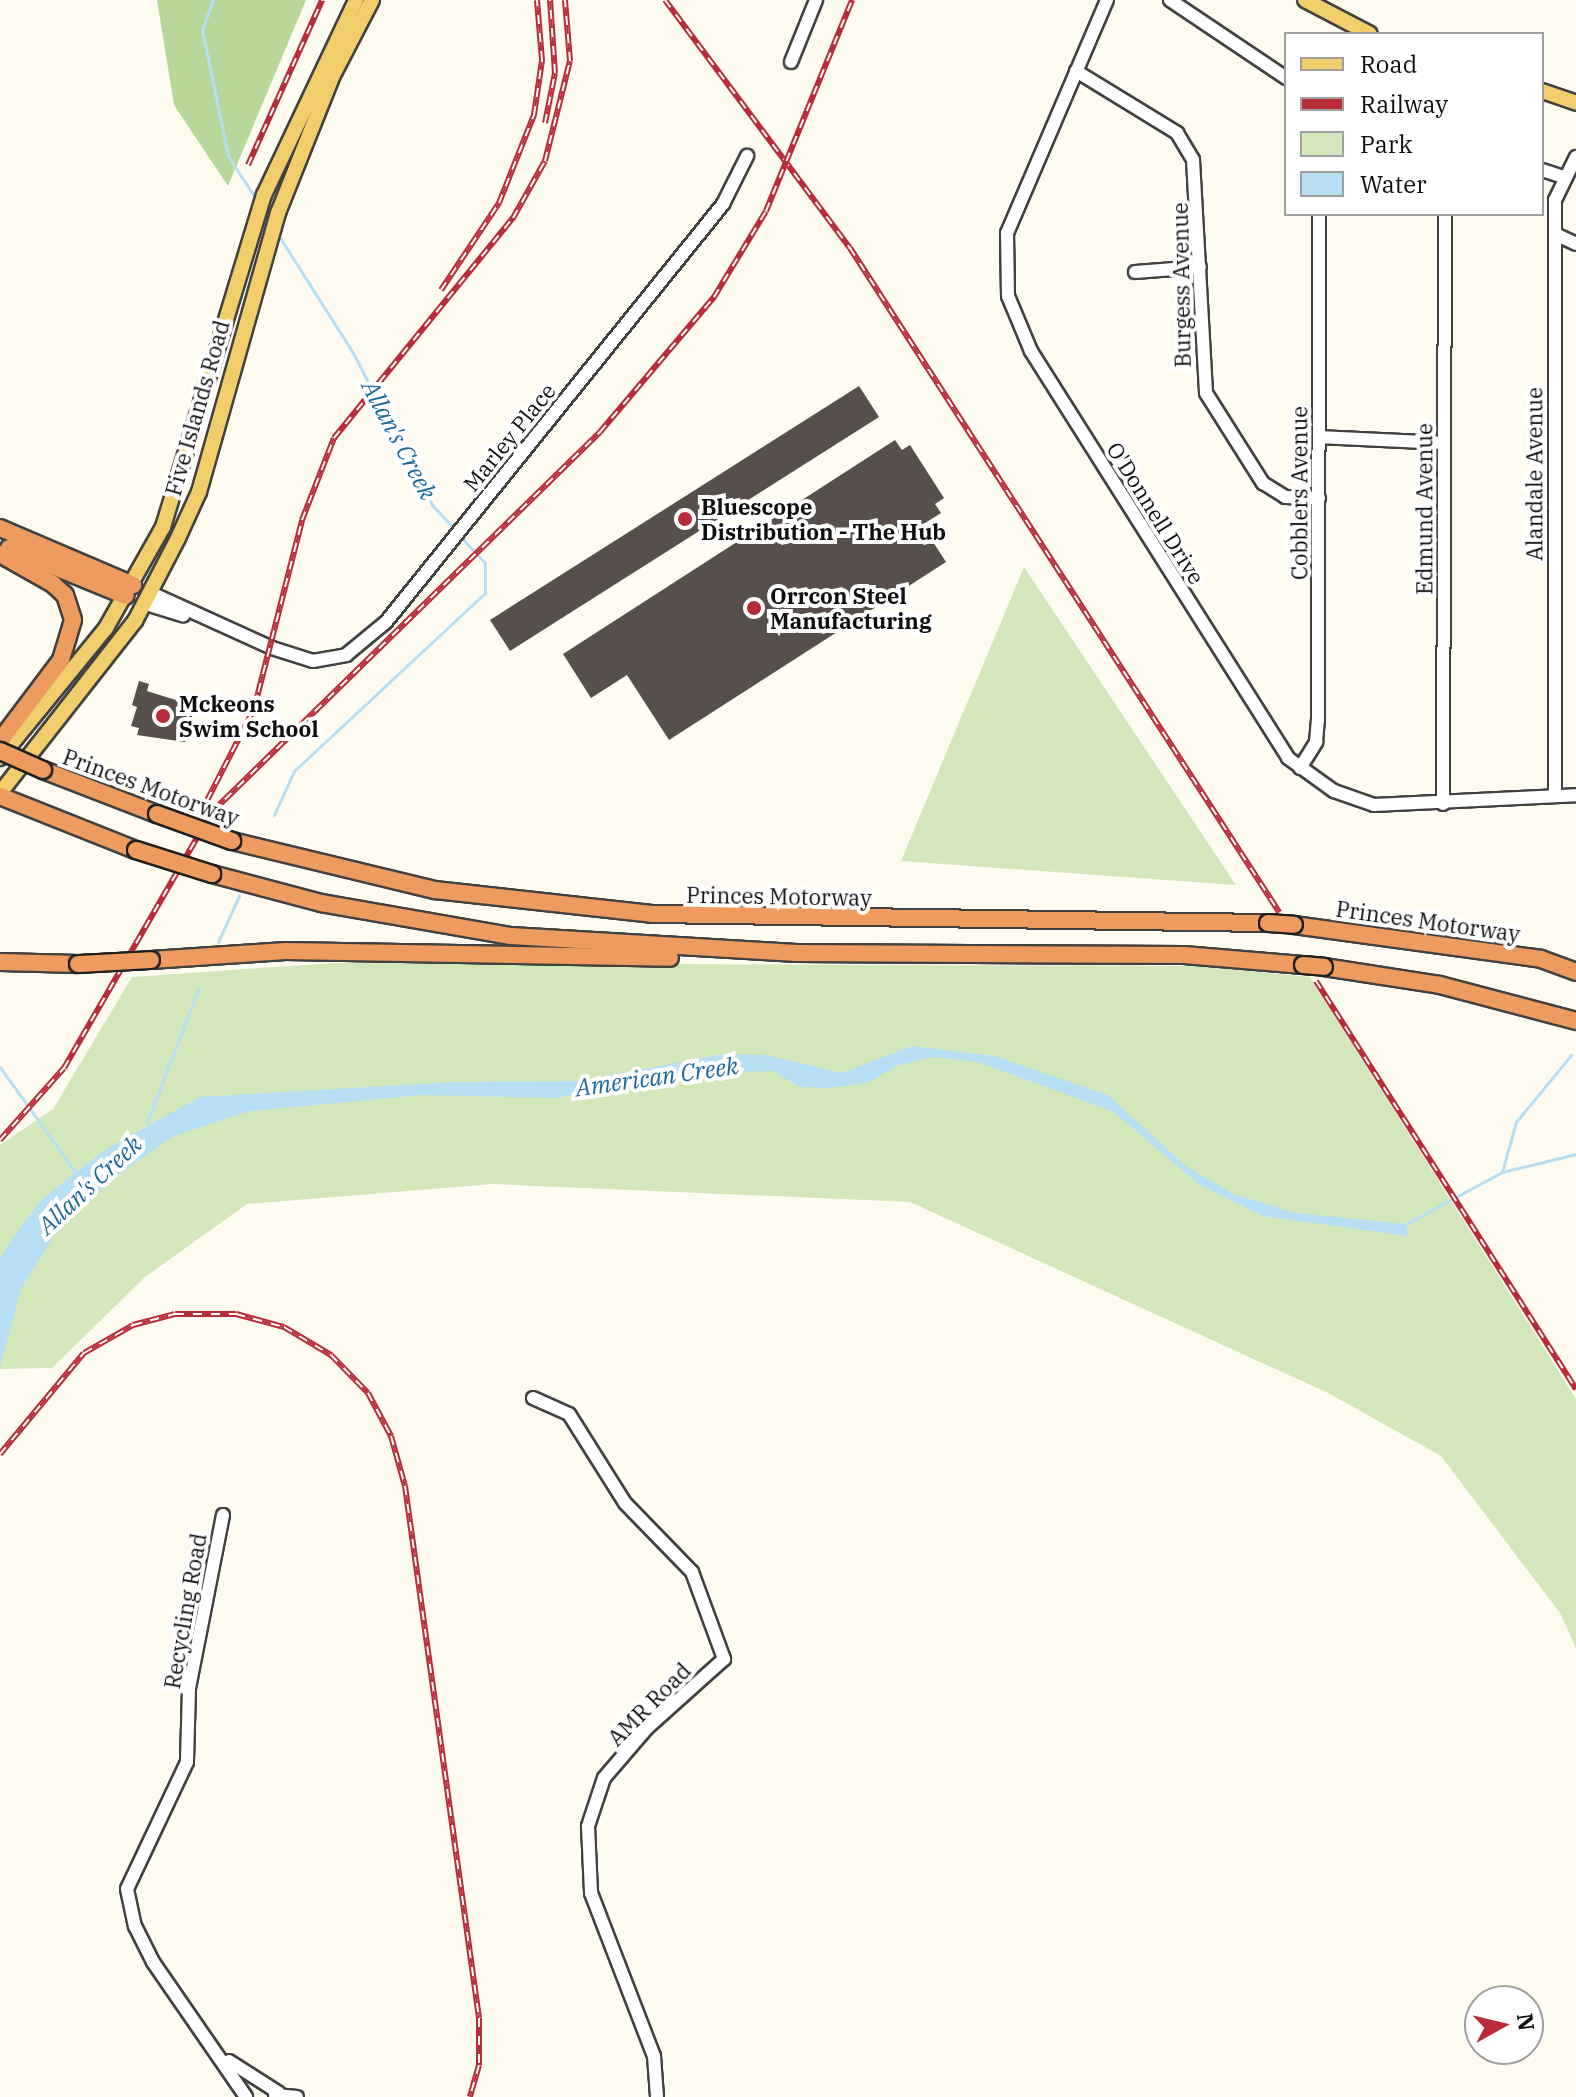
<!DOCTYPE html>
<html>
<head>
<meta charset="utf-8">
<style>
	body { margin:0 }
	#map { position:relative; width:1576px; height:2097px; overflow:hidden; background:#fefbf0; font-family:"IBM Plex Serif",serif }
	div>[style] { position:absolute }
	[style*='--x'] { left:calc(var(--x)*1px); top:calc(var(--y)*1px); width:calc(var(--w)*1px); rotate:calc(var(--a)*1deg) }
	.green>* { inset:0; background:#d3e7bb }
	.forest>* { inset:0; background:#b8d79b }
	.water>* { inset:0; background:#b7dff3 }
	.stream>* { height:3px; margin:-1.5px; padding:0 1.5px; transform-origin:1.5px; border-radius:1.5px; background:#b7dff3 }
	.building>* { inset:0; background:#564f4b }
	.roads { filter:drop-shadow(2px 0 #414141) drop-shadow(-2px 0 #414141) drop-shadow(0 2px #414141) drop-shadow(0 -2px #414141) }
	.minor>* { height:12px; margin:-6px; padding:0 6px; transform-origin:6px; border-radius:6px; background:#fff }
	.major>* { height:14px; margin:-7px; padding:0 7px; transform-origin:7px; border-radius:7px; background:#f2cd6c }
	.highway>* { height:16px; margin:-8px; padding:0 8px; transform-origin:8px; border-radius:8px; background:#ed9b5f }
	.rail>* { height:6px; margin-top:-3px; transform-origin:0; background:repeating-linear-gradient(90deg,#fff 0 9px,#b82c38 0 18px); box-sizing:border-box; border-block:2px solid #b82c38 }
	.bridges { filter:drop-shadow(2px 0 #1f1f1f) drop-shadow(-2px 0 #1f1f1f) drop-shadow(0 2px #1f1f1f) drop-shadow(0 -2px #1f1f1f) }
	.highway-bridge>* { height:16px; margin:-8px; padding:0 8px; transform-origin:8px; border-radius:8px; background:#ed9b5f }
	.dots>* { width:22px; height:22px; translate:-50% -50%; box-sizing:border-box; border:4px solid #fff; border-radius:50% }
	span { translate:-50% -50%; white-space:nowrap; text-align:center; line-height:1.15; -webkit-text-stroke:8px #fff; paint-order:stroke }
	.street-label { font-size:22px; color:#0e0e0e }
	.poi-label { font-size:22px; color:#0e0e0e; font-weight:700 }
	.left { translate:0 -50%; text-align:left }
	.water-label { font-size:24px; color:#1d689a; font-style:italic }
	.legend { position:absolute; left:1284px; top:32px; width:260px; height:184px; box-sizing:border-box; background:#fff; border:2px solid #9f9f9f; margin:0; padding:10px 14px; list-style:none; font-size:24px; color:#0e0e0e }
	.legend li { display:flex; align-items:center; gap:16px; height:40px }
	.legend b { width:40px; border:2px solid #9f9f9f }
	.north { position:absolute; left:1464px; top:1985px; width:80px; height:80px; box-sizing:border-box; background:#fff; border:2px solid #9f9f9f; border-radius:50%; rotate:82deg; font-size:22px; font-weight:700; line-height:32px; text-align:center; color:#0e0e0e }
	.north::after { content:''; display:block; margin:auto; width:28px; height:36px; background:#b82c38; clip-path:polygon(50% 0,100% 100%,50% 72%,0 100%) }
</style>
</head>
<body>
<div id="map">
	<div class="green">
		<i style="clip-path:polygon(1024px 567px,1236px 885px,901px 861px)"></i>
		<i style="clip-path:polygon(333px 963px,1195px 966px,1310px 977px,1576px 1399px,1576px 1648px,1560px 1613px,1441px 1456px,1328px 1393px,910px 1202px,493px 1184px,247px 1204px,145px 1277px,52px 1368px,0 1369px,0 1145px,53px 1109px,132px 977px)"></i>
	</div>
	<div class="forest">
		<i style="clip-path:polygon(157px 0,306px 0,228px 186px,174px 105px)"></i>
	</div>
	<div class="water">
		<i style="clip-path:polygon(912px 1046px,994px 1056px,1108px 1095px,1186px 1166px,1234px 1194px,1296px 1213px,1406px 1224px,1408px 1236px,1263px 1216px,1200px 1185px,1112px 1111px,978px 1062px,934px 1057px,899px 1065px,867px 1083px,828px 1088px,800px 1087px,773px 1071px,699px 1073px,555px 1098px,422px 1095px,250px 1111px,174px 1136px,114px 1178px,54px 1236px,21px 1289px,0 1367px,0 1258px,12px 1239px,41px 1200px,106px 1149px,200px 1097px,453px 1082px,580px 1081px,723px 1054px,766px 1055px,842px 1073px)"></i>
	</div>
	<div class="stream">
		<i style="--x:213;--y:0;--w:32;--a:110"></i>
		<i style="--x:202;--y:30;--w:129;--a:78.3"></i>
		<i style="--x:228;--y:156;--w:51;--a:56.9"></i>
		<i style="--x:277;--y:233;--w:140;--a:57.6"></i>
		<i style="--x:352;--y:351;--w:174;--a:62.5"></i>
		<i style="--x:432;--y:505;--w:35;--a:47"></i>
		<i style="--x:274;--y:815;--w:48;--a:-65.6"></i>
		<i style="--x:294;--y:771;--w:261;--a:-43"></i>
		<i style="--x:485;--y:593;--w:30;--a:-90"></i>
		<i style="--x:485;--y:563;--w:35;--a:-133"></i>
		<i style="--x:218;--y:942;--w:51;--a:-65.5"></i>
		<i style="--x:0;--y:1067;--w:130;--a:54.4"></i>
		<i style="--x:147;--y:1122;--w:144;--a:-68.8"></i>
		<i style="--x:1502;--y:1172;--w:76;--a:-13.7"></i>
		<i style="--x:1406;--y:1224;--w:109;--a:-28.4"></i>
		<i style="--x:1502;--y:1172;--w:52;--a:-74.4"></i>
		<i style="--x:1516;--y:1122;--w:87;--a:-50.6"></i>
	</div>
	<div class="building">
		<i style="clip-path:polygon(859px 386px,879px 417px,510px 651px,490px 620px)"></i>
		<i style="clip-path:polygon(895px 440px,902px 450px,910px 445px,944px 498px,935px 504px,941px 513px,922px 525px,946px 562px,669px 740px,627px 675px,591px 698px,563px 654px)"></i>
		<i style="clip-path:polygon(139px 681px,149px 684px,147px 691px,195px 706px,185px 742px,137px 735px,139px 728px,131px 726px,137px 707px,132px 705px)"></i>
	</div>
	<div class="roads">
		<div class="minor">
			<i style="--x:1107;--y:0;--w:254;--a:113.2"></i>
			<i style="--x:1007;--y:233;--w:63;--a:89.1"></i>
			<i style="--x:1008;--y:296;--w:60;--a:67.3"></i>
			<i style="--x:1031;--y:351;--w:481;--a:57.7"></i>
			<i style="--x:1288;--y:758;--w:57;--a:35.7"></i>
			<i style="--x:1334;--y:791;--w:42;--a:19.3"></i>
			<i style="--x:1374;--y:805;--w:202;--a:-2.8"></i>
			<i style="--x:1170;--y:0;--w:140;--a:33.9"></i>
			<i style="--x:791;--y:62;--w:67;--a:-68"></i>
			<i style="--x:1076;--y:71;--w:119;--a:31.5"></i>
			<i style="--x:1177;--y:133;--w:31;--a:59"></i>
			<i style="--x:1193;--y:160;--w:233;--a:86.8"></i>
			<i style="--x:1206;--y:393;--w:107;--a:57.7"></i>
			<i style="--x:1263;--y:483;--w:26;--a:32"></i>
			<i style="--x:1285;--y:497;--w:34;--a:2"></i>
			<i style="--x:1542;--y:170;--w:25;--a:18"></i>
			<i style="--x:1555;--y:234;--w:23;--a:25"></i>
			<i style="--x:1135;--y:272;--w:65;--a:-4.4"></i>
			<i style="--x:1319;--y:437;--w:125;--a:2.7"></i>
			<i style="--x:151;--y:593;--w:133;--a:24.4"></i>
			<i style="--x:272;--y:648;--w:43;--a:17.6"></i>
			<i style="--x:313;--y:661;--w:34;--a:-10"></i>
			<i style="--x:346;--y:655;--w:52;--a:-39.5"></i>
			<i style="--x:386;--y:622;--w:537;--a:-51.12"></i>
			<i style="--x:723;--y:204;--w:54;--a:-63.4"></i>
			<i style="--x:146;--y:604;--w:39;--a:17"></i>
			<i style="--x:1300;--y:768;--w:31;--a:-58"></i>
			<i style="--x:1316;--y:742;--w:23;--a:-85"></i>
			<i style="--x:1318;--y:719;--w:505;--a:-89.89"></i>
			<i style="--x:1555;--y:796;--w:596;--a:-90"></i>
			<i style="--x:1555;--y:200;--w:48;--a:-64"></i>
			<i style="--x:1443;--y:804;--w:590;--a:-89.81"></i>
			<i style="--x:533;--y:1398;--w:39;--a:24"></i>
			<i style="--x:569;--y:1414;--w:105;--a:57.8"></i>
			<i style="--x:625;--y:1503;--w:96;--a:45.8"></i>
			<i style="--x:692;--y:1572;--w:93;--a:69.8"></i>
			<i style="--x:724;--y:1659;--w:103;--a:138.1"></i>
			<i style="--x:647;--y:1728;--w:66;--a:130.7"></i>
			<i style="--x:604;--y:1778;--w:51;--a:108.4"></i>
			<i style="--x:588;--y:1826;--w:67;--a:87.4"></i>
			<i style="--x:591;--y:1893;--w:175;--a:68.9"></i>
			<i style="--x:654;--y:2056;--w:41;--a:85.8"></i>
			<i style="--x:223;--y:1515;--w:177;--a:101.1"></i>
			<i style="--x:189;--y:1689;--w:73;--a:91.6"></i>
			<i style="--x:187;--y:1762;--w:140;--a:115.3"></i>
			<i style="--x:127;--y:1889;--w:38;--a:78"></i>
			<i style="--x:135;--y:1926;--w:40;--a:63.4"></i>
			<i style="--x:153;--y:1962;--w:164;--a:55.4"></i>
			<i style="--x:229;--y:2061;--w:59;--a:32.6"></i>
			<i style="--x:275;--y:2095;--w:22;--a:5"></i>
		</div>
		<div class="major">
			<i style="--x:1305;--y:0;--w:73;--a:27.6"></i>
			<i style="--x:1542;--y:91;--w:36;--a:19"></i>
			<i style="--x:0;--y:758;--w:168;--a:-50.8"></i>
			<i style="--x:106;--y:628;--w:116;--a:-60.6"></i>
			<i style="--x:163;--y:527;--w:347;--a:-73.1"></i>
			<i style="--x:264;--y:195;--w:216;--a:-64.7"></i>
			<i style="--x:0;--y:793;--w:219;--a:-51.9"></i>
			<i style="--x:135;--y:621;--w:93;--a:-62.6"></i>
			<i style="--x:178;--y:538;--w:51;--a:-65.5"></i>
			<i style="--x:199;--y:492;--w:290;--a:-74.2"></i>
			<i style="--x:278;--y:213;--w:146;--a:-68.3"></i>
			<i style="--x:332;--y:77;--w:87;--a:-62.5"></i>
		</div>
		<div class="highway">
			<i style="--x:0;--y:528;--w:145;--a:23.2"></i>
			<i style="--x:9;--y:548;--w:126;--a:22.3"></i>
			<i style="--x:0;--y:554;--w:61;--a:29.5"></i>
			<i style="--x:53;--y:584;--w:16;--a:43"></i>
			<i style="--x:65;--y:595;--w:26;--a:72"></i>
			<i style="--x:73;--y:620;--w:42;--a:106.7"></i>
			<i style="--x:61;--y:660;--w:101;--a:127"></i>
			<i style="--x:43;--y:770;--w:122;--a:21.1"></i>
			<i style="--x:0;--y:796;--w:146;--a:21.7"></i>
			<i style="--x:232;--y:841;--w:209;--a:13.6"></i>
			<i style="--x:435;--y:890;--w:218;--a:6.3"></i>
			<i style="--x:652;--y:914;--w:616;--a:0.84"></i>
			<i style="--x:212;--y:874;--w:113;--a:14.9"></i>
			<i style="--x:321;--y:903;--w:193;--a:9.9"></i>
			<i style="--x:511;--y:936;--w:286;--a:3.4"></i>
			<i style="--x:796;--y:953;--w:388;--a:0.3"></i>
			<i style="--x:1184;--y:955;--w:119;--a:4.8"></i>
			<i style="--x:1294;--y:925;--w:249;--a:7.8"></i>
			<i style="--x:1541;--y:959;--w:37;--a:20"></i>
			<i style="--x:151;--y:960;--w:135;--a:-3.8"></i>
			<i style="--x:286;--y:951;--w:384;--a:1"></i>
			<i style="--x:0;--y:962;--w:78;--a:1.5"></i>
			<i style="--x:1324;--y:967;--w:117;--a:8.8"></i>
			<i style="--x:1440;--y:985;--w:141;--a:14.8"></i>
		</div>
	</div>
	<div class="rail">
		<i style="--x:665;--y:0;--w:309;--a:53.3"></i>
		<i style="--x:850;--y:248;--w:791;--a:57.13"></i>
		<i style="--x:545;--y:123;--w:51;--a:-78.7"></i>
		<i style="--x:555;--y:73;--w:73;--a:-93.9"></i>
		<i style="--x:248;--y:165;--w:181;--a:-65.8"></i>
		<i style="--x:441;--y:290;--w:105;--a:-56.3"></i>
		<i style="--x:499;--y:203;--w:95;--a:-68.3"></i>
		<i style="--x:534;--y:115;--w:56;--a:-81.7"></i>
		<i style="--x:542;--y:60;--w:60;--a:-94.8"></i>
		<i style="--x:199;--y:816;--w:120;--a:-62.8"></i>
		<i style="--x:254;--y:709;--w:195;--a:-75.7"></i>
		<i style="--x:302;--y:520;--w:88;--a:-68.7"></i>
		<i style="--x:334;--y:438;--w:284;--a:-50.9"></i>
		<i style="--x:513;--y:218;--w:65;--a:-60.7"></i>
		<i style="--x:545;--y:161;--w:103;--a:-76"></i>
		<i style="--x:570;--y:61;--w:61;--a:-94.7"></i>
		<i style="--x:1316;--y:981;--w:484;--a:57.5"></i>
		<i style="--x:0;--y:1140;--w:96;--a:-48.4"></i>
		<i style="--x:64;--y:1068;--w:296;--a:-60"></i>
		<i style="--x:212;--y:812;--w:543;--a:-44.4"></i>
		<i style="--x:600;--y:432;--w:177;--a:-49.8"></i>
		<i style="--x:714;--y:297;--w:100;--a:-58.8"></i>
		<i style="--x:766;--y:211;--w:228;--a:-67.8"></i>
		<i style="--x:0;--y:1454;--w:131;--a:-50.3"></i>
		<i style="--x:84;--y:1353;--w:56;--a:-29.7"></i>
		<i style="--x:133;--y:1325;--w:43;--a:-14.7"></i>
		<i style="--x:175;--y:1314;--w:61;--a:0"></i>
		<i style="--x:236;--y:1314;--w:50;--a:15.2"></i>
		<i style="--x:284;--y:1327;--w:55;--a:30.8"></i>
		<i style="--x:331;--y:1355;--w:53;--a:45.8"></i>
		<i style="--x:368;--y:1393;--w:49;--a:61.9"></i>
		<i style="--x:391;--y:1436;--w:52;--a:74.4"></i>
		<i style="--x:405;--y:1486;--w:537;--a:82.08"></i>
		<i style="--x:479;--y:2018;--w:47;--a:90"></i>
		<i style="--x:479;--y:2065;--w:33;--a:106"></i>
	</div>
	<div class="bridges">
		<div class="highway-bridge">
			<i style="--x:0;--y:751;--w:47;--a:23.8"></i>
			<i style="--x:157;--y:814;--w:80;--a:19.8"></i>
			<i style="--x:136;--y:850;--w:80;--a:17.5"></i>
			<i style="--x:1268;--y:923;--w:26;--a:4"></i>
			<i style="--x:78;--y:964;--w:73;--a:-3.1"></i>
			<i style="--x:1303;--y:965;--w:21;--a:5"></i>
		</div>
	</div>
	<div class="dots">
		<i style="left:685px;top:519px;background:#b82c38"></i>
		<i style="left:754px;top:608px;background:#b82c38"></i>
		<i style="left:163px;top:716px;background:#b82c38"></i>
	</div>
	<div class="street-label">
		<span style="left:1181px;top:285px;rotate:-91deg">Burgess Avenue</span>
		<span style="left:197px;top:408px;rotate:-74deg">Five Islands Road</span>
		<span style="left:509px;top:437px;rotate:-51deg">Marley Place</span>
		<span style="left:1534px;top:474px;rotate:-90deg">Alandale Avenue</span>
		<span style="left:1299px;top:493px;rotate:-90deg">Cobblers Avenue</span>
		<span style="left:1424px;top:509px;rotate:-90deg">Edmund Avenue</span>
		<span style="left:1156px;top:513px;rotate:58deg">O'Donnell Drive</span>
		<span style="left:151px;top:787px;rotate:20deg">Princes Motorway</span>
		<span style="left:779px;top:896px;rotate:1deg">Princes Motorway</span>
		<span style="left:1428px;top:921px;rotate:8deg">Princes Motorway</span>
		<span style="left:185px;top:1611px;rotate:-80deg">Recycling Road</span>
		<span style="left:649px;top:1704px;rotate:-45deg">AMR Road</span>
	</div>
	<div class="poi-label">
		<span class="left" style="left:701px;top:519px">Bluescope<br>Distribution - The Hub</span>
		<span class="left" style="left:770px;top:608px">Orrcon Steel<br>Manufacturing</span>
		<span class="left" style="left:179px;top:716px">Mckeons<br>Swim School</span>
	</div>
	<div class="water-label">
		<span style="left:399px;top:440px;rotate:62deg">Allan's Creek</span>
		<span style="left:657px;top:1077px;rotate:-8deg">American Creek</span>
		<span style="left:90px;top:1185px;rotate:-43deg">Allan's Creek</span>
	</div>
	<ul class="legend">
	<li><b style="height:10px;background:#f2cd6c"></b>Road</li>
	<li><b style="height:10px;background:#b82c38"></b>Railway</li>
	<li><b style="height:22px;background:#d3e7bb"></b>Park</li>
	<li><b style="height:22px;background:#b7dff3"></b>Water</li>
	</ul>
	<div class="north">N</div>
</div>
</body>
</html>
